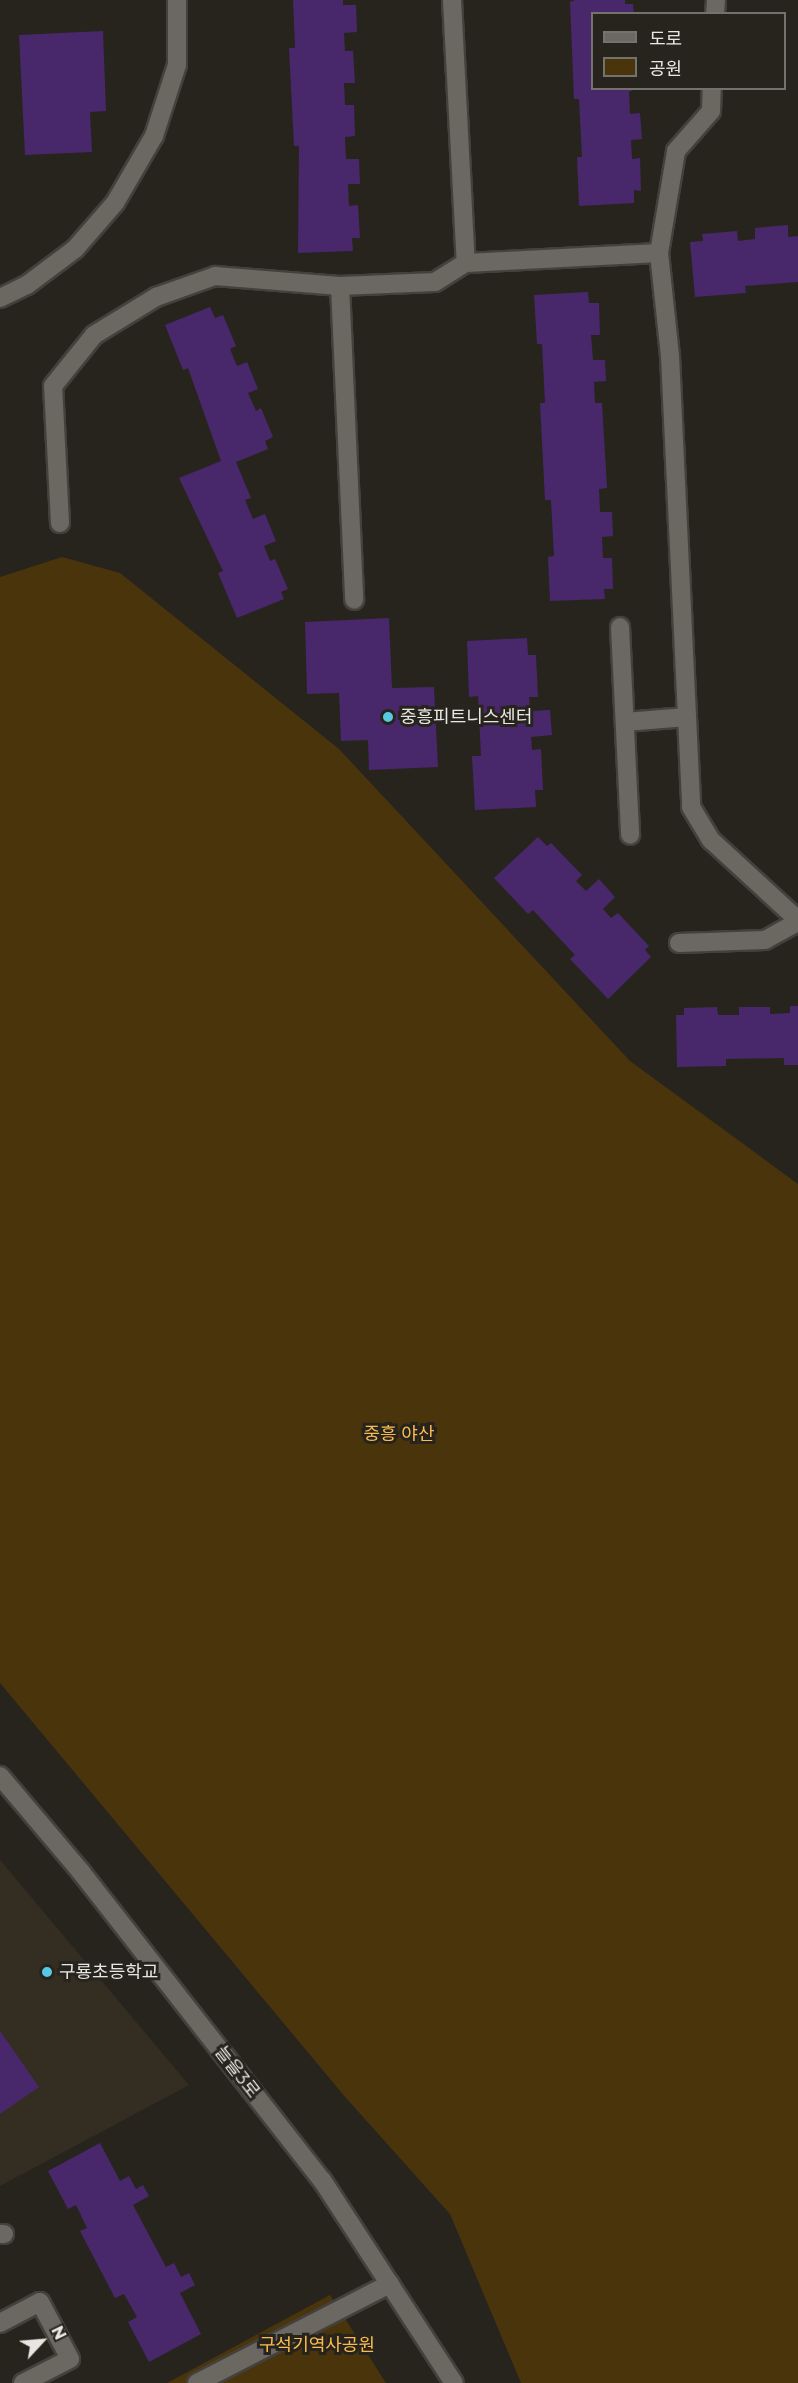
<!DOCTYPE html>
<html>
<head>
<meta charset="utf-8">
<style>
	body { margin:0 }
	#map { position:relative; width:798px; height:2383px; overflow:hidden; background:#27241e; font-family:Montserrat,"Noto Sans KR",sans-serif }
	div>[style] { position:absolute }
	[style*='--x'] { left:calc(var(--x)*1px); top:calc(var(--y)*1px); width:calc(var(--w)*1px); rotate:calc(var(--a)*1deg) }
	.built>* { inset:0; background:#342d22 }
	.green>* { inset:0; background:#4a340c }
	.building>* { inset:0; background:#48286a }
	.roads { filter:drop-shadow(2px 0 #44413c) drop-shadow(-2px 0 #44413c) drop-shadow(0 2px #44413c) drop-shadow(0 -2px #44413c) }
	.minor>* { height:18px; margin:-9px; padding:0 9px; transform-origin:9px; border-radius:9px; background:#6b6761 }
	.dots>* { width:16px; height:16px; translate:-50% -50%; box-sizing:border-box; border:3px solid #27241e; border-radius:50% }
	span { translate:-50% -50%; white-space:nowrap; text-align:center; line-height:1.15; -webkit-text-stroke:6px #27241e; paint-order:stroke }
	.poi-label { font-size:18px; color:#e8e6e2 }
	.left { translate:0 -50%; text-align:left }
	.park-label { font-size:18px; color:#fbbb4e }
	.street-label { font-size:18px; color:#e8e6e2 }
	.legend { position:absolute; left:591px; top:12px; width:195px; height:78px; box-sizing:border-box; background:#27241e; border:2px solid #74726c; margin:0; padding:8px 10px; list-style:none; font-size:18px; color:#e8e6e2 }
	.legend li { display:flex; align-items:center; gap:12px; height:30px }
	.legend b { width:30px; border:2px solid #74726c }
	.north { position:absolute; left:12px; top:2311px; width:60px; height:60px; -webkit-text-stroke:4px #27241e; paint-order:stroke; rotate:64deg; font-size:16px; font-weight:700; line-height:24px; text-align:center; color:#e8e6e2 }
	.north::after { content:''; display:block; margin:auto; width:21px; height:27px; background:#e8e6e2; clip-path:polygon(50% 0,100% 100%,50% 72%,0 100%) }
</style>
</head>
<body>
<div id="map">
	<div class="built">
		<i style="clip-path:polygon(0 1860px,189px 2085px,0 2186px)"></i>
	</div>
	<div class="green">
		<i style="clip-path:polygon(62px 557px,120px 573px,339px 749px,630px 1061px,798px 1184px,798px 2383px,521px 2383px,450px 2214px,346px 2098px,0 1683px,0 577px)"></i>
		<i style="clip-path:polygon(330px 2295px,386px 2383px,167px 2383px)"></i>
	</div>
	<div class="building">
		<i style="clip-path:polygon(293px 0,343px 0,343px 5px,356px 5px,357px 32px,344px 33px,345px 51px,353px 51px,355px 83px,344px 83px,345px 105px,354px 105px,355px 136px,345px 137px,346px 159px,359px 159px,360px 184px,348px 184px,349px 206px,358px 205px,360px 238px,352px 238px,353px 251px,298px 253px,299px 146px,294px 146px,289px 48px,295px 48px)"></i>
		<i style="clip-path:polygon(575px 0,625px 0,625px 4px,633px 4px,634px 14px,592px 14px,592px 88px,637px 88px,629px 92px,630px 114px,640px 113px,642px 139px,631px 140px,632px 159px,640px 158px,641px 191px,634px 190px,634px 203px,579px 206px,577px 157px,582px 157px,579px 99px,574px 99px,570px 2px)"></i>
		<i style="clip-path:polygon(103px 31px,106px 111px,90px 112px,92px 152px,25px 155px,19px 35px)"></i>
		<i style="clip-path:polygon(788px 225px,788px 237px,798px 236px,798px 282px,745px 286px,746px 293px,695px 297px,690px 242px,703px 241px,702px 234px,737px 231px,738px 241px,755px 239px,755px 228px)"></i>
		<i style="clip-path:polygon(588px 292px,589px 303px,599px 303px,600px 335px,591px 335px,593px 360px,605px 360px,606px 381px,594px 382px,595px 403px,602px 403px,607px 488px,599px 489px,600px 512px,612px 512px,613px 536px,602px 537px,603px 558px,612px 558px,613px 589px,604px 589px,605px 599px,550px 601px,548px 557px,554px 556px,551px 500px,545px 500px,540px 403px,545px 403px,542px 344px,537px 344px,534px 295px)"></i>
		<i style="clip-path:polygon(210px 307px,215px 318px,223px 315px,236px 346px,230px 349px,237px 366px,247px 362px,258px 389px,248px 393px,256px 411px,261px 408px,273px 437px,265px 441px,268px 449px,236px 462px,251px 498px,245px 500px,253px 519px,265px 514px,276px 541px,264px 546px,270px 561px,275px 559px,288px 589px,281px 592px,284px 599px,237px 618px,218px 573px,223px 571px,179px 478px,221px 461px,188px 368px,183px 370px,165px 325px)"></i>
		<i style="clip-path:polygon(389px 618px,392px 688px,434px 687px,438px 767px,369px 770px,368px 740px,341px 741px,339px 693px,307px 694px,305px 622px)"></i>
		<i style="clip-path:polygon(527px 638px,528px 655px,536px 655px,538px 697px,529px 697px,530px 711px,550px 710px,552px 735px,531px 737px,532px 750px,541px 749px,543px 790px,535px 790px,536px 807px,475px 810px,472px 756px,481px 756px,478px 696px,469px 697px,467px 641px)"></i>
		<i style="clip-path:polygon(538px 837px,547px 846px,551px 843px,582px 875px,576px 881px,586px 891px,599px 879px,615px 897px,603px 909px,611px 918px,618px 913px,649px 946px,645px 950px,651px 957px,608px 999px,570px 959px,575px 955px,533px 910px,528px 914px,494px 878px)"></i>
		<i style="clip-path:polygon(790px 1006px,798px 1006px,798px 1065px,784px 1065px,784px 1058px,726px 1059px,726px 1066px,677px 1067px,676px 1015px,684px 1015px,684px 1008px,717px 1007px,718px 1015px,739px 1015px,739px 1007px,770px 1007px,770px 1014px,790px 1013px)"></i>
		<i style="clip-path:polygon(0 2031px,39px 2087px,0 2114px)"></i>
		<i style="clip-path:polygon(100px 2143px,120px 2181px,129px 2176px,136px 2189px,143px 2185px,149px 2196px,133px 2205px,166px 2267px,174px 2263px,181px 2277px,189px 2273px,195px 2285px,180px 2293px,201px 2334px,149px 2362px,128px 2322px,137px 2317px,124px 2294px,115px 2298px,80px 2231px,87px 2228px,76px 2205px,68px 2209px,48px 2171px)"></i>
	</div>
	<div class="roads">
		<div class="minor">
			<i style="--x:452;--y:0;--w:263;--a:87"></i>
			<i style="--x:466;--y:263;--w:193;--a:-3"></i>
			<i style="--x:659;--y:253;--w:103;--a:-80.5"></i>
			<i style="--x:676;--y:151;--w:53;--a:-48.8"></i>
			<i style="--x:711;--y:111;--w:23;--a:-88"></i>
			<i style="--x:715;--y:14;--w:14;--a:-86"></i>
			<i style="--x:659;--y:253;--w:104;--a:83.9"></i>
			<i style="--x:670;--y:356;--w:451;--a:87.3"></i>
			<i style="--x:691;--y:807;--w:39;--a:59"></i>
			<i style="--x:711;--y:840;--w:118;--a:42.6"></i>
			<i style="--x:340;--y:286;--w:314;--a:87.4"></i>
			<i style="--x:0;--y:298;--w:30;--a:-26"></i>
			<i style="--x:27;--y:285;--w:60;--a:-36.9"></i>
			<i style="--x:75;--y:249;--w:61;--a:-49"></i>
			<i style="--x:115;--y:203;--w:78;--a:-59.8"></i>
			<i style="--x:154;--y:136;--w:75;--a:-72.1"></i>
			<i style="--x:177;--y:65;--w:65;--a:-90"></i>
			<i style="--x:60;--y:523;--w:137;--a:-92.9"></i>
			<i style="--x:53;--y:386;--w:65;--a:-51.2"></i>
			<i style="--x:94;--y:335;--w:73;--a:-31.5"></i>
			<i style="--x:156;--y:297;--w:63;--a:-19.6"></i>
			<i style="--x:215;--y:276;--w:125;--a:4.6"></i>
			<i style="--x:340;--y:286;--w:95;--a:-2.4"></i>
			<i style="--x:435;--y:282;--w:36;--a:-32"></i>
			<i style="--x:620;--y:627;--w:208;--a:87.2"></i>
			<i style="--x:625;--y:722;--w:62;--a:-4.6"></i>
			<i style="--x:679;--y:943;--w:86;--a:-2"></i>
			<i style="--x:765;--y:940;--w:38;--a:-29"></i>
			<i style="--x:0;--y:1776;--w:126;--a:49.8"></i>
			<i style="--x:81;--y:1872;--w:391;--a:52"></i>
			<i style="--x:322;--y:2180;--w:242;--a:57"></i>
			<i style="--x:0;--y:2234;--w:4;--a:0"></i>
			<i style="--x:0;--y:2323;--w:45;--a:-27.7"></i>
			<i style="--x:40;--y:2302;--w:64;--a:62.2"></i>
			<i style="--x:70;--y:2359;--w:53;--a:152.9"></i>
			<i style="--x:197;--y:2383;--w:217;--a:-27.2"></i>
		</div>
	</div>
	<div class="dots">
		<i style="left:388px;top:717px;background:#57c9e2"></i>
		<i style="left:47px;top:1972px;background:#57c9e2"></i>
	</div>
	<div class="poi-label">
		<span class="left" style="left:400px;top:717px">중흥피트니스센터</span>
		<span class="left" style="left:59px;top:1972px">구룡초등학교</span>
	</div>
	<div class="park-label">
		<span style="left:399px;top:1434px">중흥 야산</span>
		<span style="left:317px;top:2345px">구석기역사공원</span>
	</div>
	<div class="street-label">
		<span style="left:237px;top:2072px;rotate:52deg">늘을3로</span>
	</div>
	<ul class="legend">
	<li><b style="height:8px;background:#6b6761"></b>도로</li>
	<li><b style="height:16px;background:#4a340c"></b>공원</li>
	</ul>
	<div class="north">N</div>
</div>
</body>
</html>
